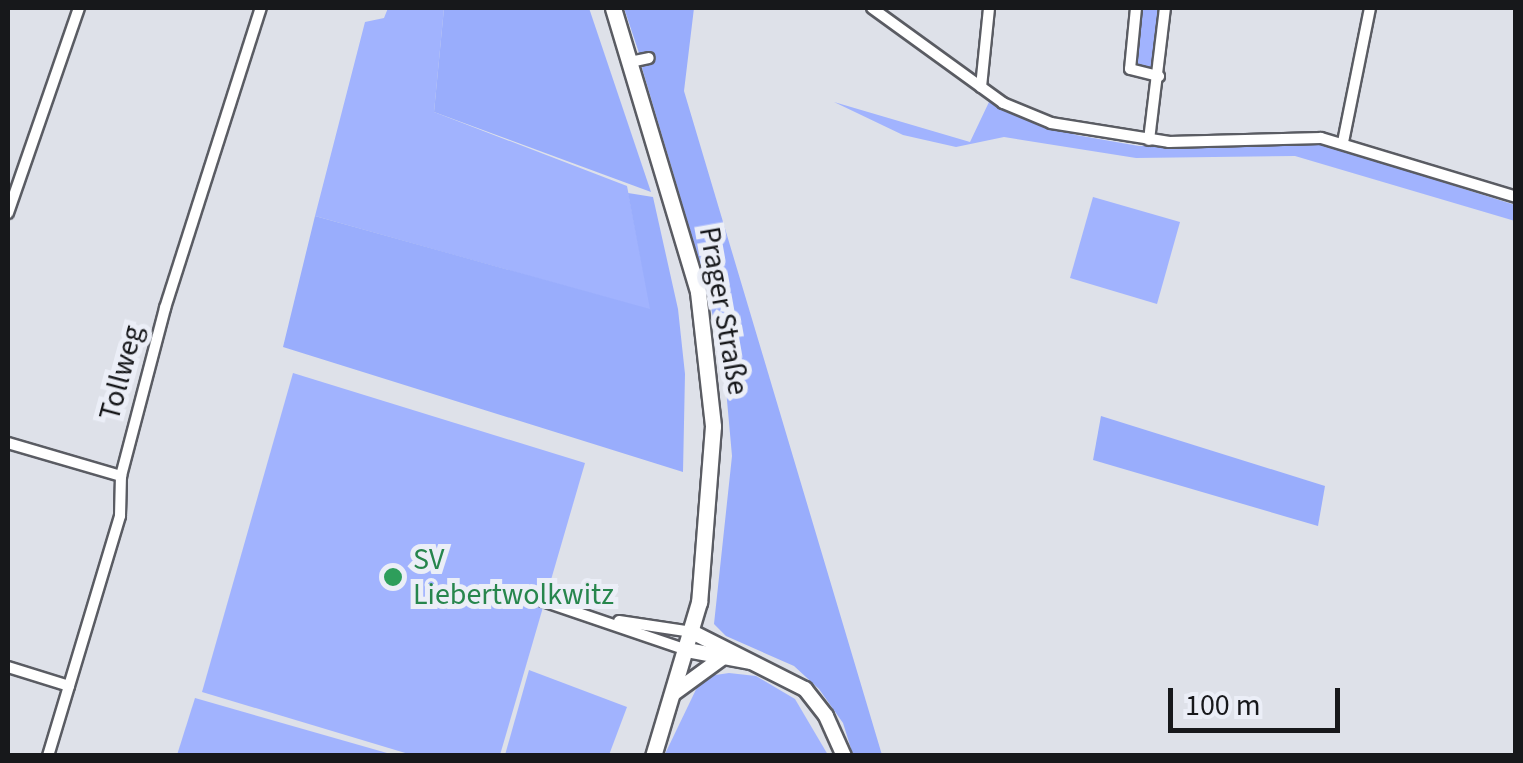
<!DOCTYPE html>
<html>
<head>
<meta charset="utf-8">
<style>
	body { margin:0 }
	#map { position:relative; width:1523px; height:763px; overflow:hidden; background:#dee1e9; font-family:"Source Sans 3",sans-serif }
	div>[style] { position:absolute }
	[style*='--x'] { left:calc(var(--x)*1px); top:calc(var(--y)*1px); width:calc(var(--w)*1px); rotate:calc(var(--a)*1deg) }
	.green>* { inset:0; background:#a1b3fe }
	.forest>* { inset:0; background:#99adfc }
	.roads { filter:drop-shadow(2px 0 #5a5c63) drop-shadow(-2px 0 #5a5c63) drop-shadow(0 2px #5a5c63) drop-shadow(0 -2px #5a5c63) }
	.minor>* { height:10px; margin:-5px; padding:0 5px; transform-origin:5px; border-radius:5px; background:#fff }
	.secondary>* { height:14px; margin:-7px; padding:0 7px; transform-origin:7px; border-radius:7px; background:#fff }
	.primary>* { height:15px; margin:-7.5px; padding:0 7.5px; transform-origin:7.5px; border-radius:7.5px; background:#fff }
	.dots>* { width:28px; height:28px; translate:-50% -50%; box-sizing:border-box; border:5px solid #ebeef7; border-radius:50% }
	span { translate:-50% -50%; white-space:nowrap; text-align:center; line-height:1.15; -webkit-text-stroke:10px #ebeef7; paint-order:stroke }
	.street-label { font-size:30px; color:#17181b }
	.leisure-label { font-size:30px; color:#27864d }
	.left { translate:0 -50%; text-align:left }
	.frame { position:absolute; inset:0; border:10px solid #17181b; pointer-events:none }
	.scale { position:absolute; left:1168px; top:688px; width:172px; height:45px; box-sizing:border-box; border:5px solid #17181b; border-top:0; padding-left:12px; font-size:30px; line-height:35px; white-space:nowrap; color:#17181b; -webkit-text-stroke:8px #ebeef7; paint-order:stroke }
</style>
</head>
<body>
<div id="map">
	<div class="green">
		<i style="clip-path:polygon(388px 8px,444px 8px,434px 112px,627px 186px,651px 310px,315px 216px,365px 22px,384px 18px)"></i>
		<i style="clip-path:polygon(1140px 8px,1161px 8px,1154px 71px,1134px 69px)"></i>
		<i style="clip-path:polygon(834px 102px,970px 142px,989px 102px,1076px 135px,1139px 146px,1297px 140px,1328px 146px,1515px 205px,1515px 221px,1295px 156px,1136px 158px,1004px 137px,956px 147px,903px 135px)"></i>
		<i style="clip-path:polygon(1093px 197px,1180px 222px,1157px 304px,1070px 278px)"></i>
		<i style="clip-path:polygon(293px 373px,585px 463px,500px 755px,412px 755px,202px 692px)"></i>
		<i style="clip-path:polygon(529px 670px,627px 707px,609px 755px,505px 755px)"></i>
		<i style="clip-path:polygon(729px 673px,756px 676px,795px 699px,828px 755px,664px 756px,702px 677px)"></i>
		<i style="clip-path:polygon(195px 698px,394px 755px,177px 755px)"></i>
	</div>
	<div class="forest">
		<i style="clip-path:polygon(444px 8px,589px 8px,651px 192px,434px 112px)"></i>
		<i style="clip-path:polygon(624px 8px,694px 8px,684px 91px,882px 755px,853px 755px,843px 723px,819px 689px,794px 666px,726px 636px,714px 624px,732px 456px,725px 378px,707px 287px,642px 68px,648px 53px,639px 53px)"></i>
		<i style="clip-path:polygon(628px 193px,653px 197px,678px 309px,685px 374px,683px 472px,283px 347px,315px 216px,650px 309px)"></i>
		<i style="clip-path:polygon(1101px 416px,1325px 486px,1318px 526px,1093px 460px)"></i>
	</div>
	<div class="roads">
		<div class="minor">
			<i style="--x:872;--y:8;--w:162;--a:35.9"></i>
			<i style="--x:1003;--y:103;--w:52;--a:22.6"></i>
			<i style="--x:1051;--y:123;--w:120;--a:9.1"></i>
			<i style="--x:1169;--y:142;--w:152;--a:-1.5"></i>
			<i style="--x:1321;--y:138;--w:204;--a:16.8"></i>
			<i style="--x:1136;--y:8;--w:61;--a:95.6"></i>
			<i style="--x:1130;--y:69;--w:30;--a:14"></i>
			<i style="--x:630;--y:62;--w:19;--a:-12"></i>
			<i style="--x:981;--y:87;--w:79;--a:-84.2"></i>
			<i style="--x:1149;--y:140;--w:133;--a:-83.1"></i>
			<i style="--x:1343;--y:142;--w:137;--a:-78.6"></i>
			<i style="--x:8;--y:213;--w:217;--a:-70.9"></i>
			<i style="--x:8;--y:443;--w:118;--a:16.3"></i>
			<i style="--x:543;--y:601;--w:152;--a:18.8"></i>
			<i style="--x:619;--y:621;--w:74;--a:8.6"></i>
			<i style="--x:8;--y:667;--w:64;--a:17.3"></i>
			<i style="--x:48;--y:756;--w:251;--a:-73.3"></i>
			<i style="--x:120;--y:516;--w:40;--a:-88.6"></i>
			<i style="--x:121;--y:476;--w:174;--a:-75.3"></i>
			<i style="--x:165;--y:308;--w:315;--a:-72.3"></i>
		</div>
		<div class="secondary">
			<i style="--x:692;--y:632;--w:127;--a:26.8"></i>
			<i style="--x:805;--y:689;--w:34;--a:52"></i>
			<i style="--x:826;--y:716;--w:44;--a:65.8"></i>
			<i style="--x:687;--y:650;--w:64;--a:10.8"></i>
			<i style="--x:674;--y:693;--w:59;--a:-36.1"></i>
		</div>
		<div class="primary">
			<i style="--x:613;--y:8;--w:296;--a:73.3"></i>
			<i style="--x:698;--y:292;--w:135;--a:83.6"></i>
			<i style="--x:713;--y:426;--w:177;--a:94.5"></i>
			<i style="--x:699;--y:602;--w:161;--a:106.6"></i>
		</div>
	</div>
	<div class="dots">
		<i style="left:393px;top:577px;background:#2e9e5b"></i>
	</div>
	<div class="street-label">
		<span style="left:723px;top:311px;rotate:80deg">Prager Straße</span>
		<span style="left:122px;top:373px;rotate:-75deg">Tollweg</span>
	</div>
	<div class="leisure-label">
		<span class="left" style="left:413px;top:577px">SV<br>Liebertwolkwitz</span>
	</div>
	<div class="frame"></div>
	<div class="scale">100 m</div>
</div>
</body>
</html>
